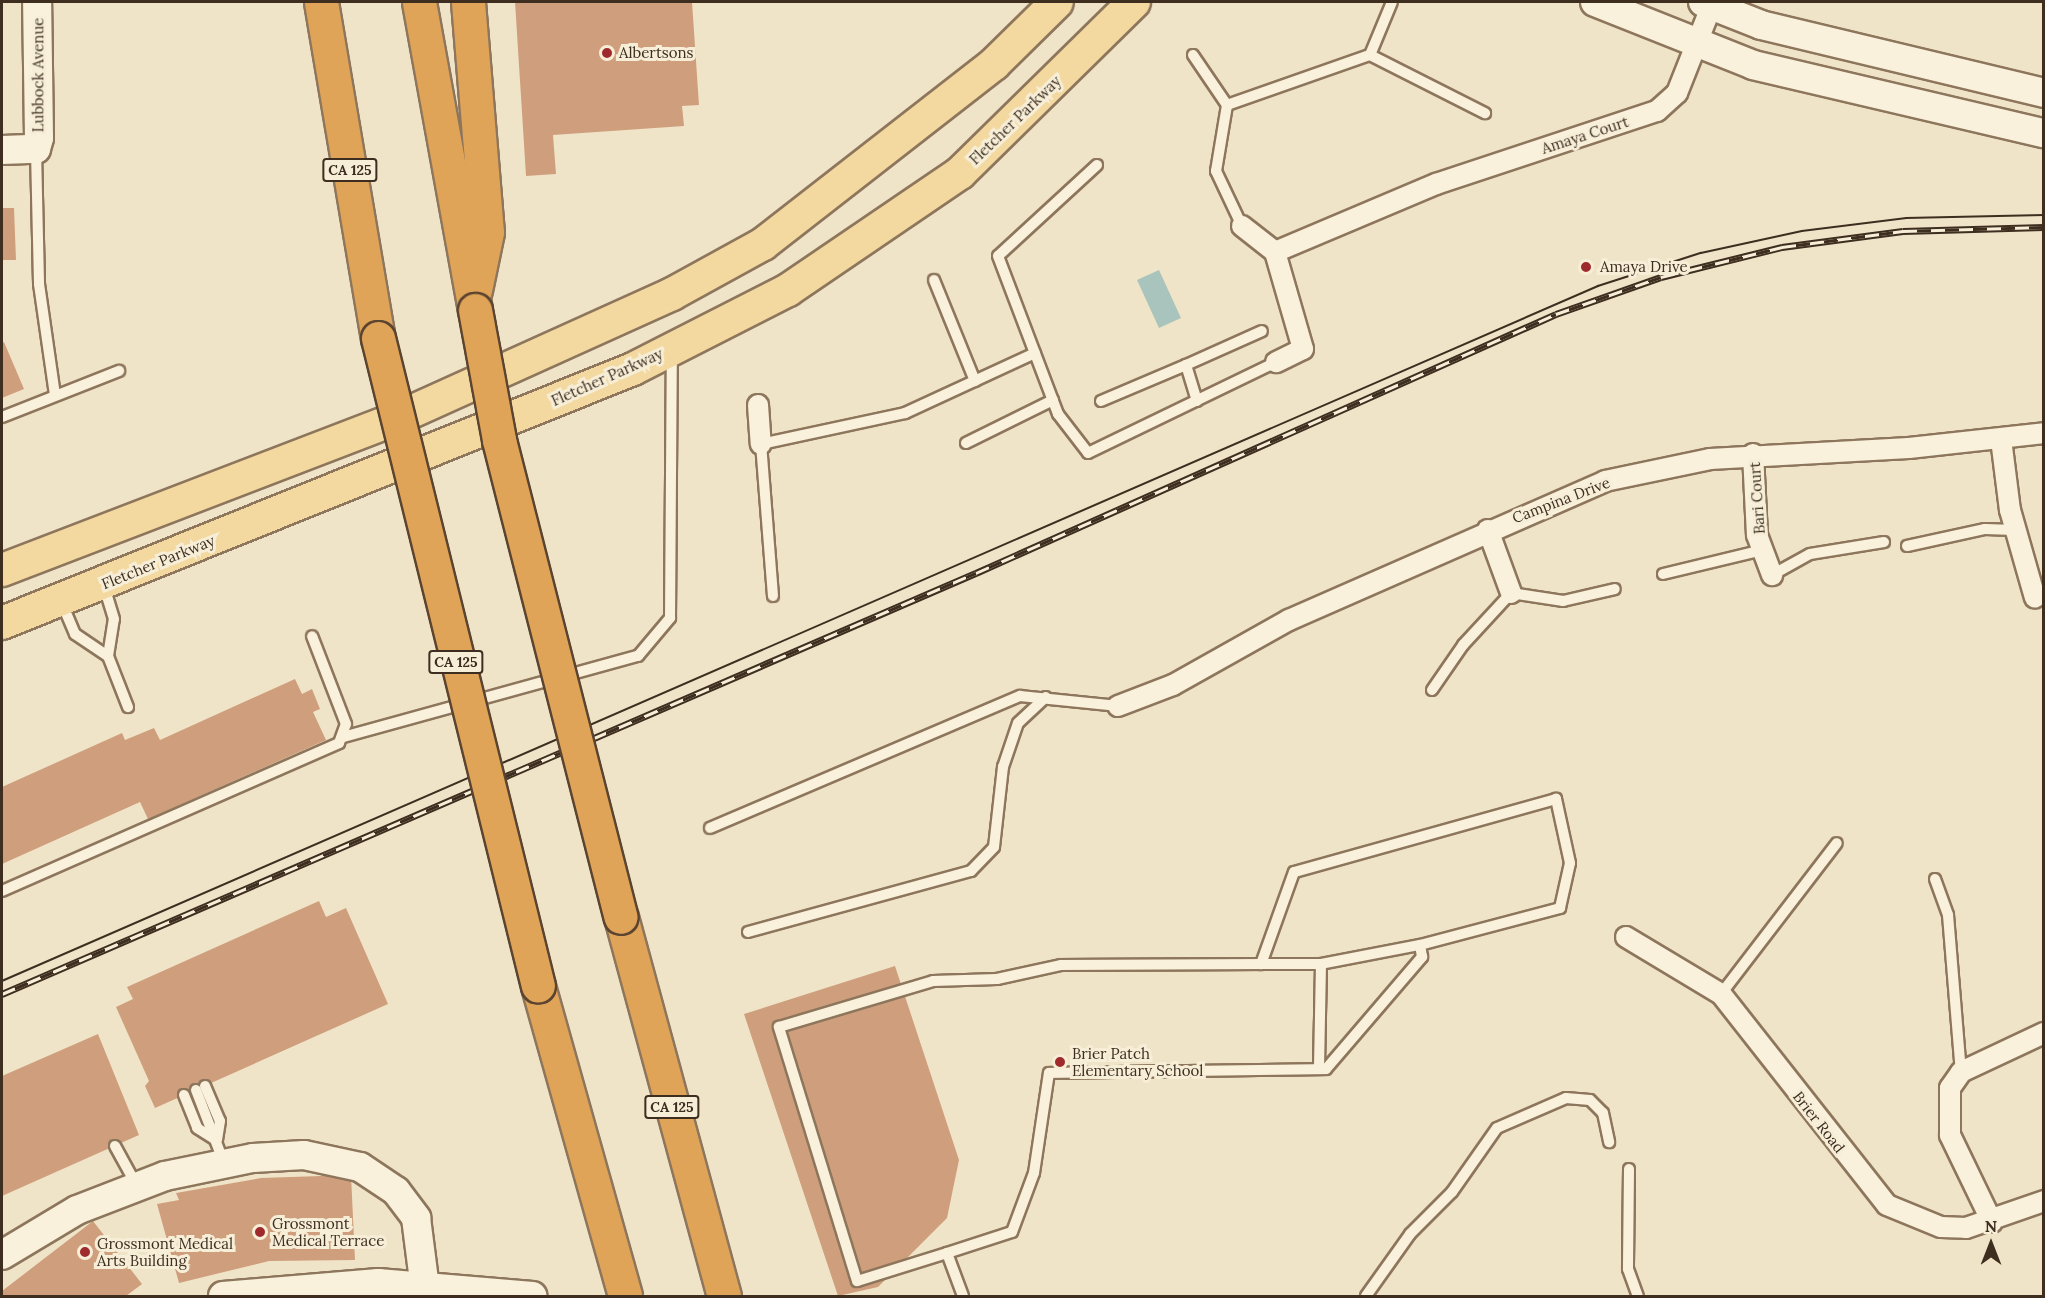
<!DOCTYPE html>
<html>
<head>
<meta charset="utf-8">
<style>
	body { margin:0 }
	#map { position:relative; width:2045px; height:1298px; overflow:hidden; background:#f0e4c8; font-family:Lora,serif }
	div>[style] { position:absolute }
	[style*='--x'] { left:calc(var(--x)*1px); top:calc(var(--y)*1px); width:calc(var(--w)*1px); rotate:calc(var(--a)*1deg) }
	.water>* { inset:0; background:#a9c4bc }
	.building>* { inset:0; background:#cf9f7d }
	.roads { filter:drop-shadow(2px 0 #8d765c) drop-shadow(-2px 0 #8d765c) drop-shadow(0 2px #8d765c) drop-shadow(0 -2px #8d765c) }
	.lane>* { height:10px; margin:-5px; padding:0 5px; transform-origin:5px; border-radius:5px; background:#faf1dc }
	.street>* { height:20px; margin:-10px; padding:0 10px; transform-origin:10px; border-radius:10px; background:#faf1dc }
	.secondary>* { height:28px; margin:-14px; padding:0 14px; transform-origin:14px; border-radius:14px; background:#faf1dc }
	.primary>* { height:32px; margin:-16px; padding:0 16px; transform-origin:16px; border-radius:16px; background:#f3d9a0 }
	.highway>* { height:33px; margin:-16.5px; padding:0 16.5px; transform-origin:16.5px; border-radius:16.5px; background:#e0a458 }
	.tram>* { height:1.5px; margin:-0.75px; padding:0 0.75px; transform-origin:0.75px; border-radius:0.75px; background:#3d2e20 }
	.rail>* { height:7px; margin-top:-3.5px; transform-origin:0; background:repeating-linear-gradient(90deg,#f7eed8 0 14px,#3d2e20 0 28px); box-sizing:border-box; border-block:2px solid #3d2e20 }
	.bridges { filter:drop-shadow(2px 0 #5b4430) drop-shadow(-2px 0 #5b4430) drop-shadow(0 2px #5b4430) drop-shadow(0 -2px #5b4430) }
	.highway-bridge>* { height:33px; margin:-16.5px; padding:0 16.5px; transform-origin:16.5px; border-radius:16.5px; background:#e0a458 }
	.dots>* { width:16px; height:16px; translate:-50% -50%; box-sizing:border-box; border:3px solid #f7eed8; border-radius:50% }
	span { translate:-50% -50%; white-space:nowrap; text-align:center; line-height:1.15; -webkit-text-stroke:6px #f7eed8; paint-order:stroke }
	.shield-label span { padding:2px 4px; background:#f7eed8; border:2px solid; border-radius:4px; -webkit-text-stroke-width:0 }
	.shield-label { font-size:14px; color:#3d2e20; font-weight:700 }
	.poi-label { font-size:15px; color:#3d2e20 }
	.left { translate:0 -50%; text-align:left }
	.street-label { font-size:15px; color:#3d2e20 }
	.frame { position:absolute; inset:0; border:3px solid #3d2e20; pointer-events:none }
	.north { position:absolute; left:1961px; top:1214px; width:60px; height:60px; -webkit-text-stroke:4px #f7eed8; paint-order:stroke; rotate:0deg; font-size:16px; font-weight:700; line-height:24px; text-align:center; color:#3d2e20 }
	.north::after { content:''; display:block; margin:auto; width:21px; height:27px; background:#3d2e20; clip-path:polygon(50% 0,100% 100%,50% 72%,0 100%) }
</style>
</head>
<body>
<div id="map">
	<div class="water">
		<i style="clip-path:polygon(1159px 270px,1181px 318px,1159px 328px,1137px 280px)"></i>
	</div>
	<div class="building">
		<i style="clip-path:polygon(515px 2px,692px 2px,699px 105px,682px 106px,684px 126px,553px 135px,556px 174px,526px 176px)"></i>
		<i style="clip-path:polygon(2px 208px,14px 208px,16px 260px,2px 260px)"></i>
		<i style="clip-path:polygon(4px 342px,24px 389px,2px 398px,2px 343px)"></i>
		<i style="clip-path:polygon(295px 679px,302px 694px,312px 689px,320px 709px,313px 712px,326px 740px,148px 819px,140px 802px,2px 864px,2px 787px,122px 733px,125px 740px,154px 728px,160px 740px)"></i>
		<i style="clip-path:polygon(319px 901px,326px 917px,346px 908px,388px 1004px,155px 1108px,145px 1086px,149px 1081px,116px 1007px,133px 999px,127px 987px)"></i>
		<i style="clip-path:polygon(895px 966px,959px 1160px,947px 1218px,878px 1287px,838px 1296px,744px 1014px)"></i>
		<i style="clip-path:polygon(98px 1034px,139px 1135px,2px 1196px,2px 1076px)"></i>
		<i style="clip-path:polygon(351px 1175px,355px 1260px,269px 1261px,179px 1283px,157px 1204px,179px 1200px,176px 1193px,261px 1178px)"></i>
		<i style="clip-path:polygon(93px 1221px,142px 1284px,126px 1296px,2px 1296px,2px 1291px)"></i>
	</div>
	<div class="roads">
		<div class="lane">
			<i style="--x:1193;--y:55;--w:60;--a:55.8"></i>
			<i style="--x:1370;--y:55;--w:57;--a:-67.5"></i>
			<i style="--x:36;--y:151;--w:133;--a:88.7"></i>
			<i style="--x:39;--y:284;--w:112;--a:81.8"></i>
			<i style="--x:1097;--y:165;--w:134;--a:137.4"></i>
			<i style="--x:998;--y:256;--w:169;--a:69.2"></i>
			<i style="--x:1058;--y:414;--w:49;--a:52.4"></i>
			<i style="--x:1088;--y:453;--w:209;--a:-25.8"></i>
			<i style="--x:1242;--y:226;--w:61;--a:-115.3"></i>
			<i style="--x:1216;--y:171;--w:67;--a:-80.5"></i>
			<i style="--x:1227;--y:105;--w:151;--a:-19.3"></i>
			<i style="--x:1370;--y:55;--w:129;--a:26.8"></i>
			<i style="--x:934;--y:280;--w:109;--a:67.9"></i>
			<i style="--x:1101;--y:401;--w:92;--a:-23"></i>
			<i style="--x:1197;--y:401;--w:38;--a:-107"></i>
			<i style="--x:1186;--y:365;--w:83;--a:-24.1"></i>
			<i style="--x:2;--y:417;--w:126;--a:-21.5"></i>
			<i style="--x:966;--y:443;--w:97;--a:-26.3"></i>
			<i style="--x:1907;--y:546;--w:80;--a:-12.3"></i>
			<i style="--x:1985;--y:529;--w:30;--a:2"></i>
			<i style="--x:1663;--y:574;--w:103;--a:-13.5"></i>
			<i style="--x:1772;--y:575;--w:43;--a:-28.9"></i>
			<i style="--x:1810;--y:554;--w:75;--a:-9.2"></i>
			<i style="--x:773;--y:596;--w:152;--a:-94.5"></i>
			<i style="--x:761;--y:444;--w:147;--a:-12.1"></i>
			<i style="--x:905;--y:413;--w:143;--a:-24.8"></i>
			<i style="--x:61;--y:601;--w:36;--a:67"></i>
			<i style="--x:75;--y:634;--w:40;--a:34"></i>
			<i style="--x:108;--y:656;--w:37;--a:-81"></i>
			<i style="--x:114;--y:619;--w:34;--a:-107"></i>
			<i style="--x:108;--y:656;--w:55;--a:68.6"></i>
			<i style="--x:1432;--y:690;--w:55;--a:-55.4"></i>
			<i style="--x:1463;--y:645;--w:71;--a:-47.3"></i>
			<i style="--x:1511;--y:593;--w:53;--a:8.7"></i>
			<i style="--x:1563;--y:601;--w:53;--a:-13"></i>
			<i style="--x:343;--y:737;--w:306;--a:-15.4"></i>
			<i style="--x:638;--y:656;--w:50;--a:-49.9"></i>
			<i style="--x:670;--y:618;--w:264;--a:-89.6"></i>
			<i style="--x:710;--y:828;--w:337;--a:-23.1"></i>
			<i style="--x:1020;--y:696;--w:99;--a:5.8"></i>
			<i style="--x:1935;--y:879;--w:38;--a:70"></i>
			<i style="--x:1948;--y:915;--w:158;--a:85.3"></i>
			<i style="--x:2;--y:891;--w:368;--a:-23.7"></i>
			<i style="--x:339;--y:743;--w:20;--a:-70"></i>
			<i style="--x:346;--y:724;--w:94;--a:-111.1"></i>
			<i style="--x:748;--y:932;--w:231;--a:-15.3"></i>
			<i style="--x:971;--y:871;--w:33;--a:-46"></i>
			<i style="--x:994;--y:847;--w:81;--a:-83.6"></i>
			<i style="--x:1003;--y:767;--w:46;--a:-71.2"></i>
			<i style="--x:1018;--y:723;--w:38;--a:-43"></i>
			<i style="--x:1321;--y:964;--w:101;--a:-10.9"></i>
			<i style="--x:1721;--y:994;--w:190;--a:-52.5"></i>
			<i style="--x:205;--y:1086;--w:38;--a:67"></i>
			<i style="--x:220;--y:1121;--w:19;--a:99"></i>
			<i style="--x:196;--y:1090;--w:78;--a:69"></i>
			<i style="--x:184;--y:1095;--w:35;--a:68"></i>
			<i style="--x:197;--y:1128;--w:22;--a:32"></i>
			<i style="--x:115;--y:1146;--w:46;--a:61.2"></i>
			<i style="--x:1629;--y:1169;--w:100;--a:90.6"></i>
			<i style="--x:1628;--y:1269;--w:29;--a:70"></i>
			<i style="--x:947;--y:1253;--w:94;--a:162.7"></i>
			<i style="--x:857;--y:1281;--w:266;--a:-107.1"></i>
			<i style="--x:779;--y:1027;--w:161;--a:-16.6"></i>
			<i style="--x:933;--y:981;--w:64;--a:-1.8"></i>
			<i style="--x:997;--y:979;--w:66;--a:-12.3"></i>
			<i style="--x:1061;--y:965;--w:200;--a:-0.3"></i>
			<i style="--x:963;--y:1296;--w:46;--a:-110.4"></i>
			<i style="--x:947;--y:1253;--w:68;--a:-17.9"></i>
			<i style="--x:1012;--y:1232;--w:63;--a:-69.6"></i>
			<i style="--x:1034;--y:1173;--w:101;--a:-81.5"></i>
			<i style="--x:1049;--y:1073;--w:277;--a:-0.8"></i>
			<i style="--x:1326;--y:1069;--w:148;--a:-49.4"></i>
			<i style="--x:1422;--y:957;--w:12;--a:-99"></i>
			<i style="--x:1420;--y:945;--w:145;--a:-14.8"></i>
			<i style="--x:1560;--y:908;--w:46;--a:-77.5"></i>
			<i style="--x:1570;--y:863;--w:66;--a:-102.3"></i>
			<i style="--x:1556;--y:799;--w:272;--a:164.4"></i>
			<i style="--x:1294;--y:872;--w:98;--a:109.7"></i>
			<i style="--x:1261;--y:964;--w:60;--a:0"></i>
			<i style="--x:1321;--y:964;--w:105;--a:91.1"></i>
			<i style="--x:1366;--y:1296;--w:76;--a:-54.6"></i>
			<i style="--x:1410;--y:1234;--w:59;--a:-45"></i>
			<i style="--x:1452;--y:1192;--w:78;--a:-54.9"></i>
			<i style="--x:1497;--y:1128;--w:75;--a:-23.5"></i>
			<i style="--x:1566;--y:1098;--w:24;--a:5"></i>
			<i style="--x:1590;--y:1100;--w:18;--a:45"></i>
			<i style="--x:1603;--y:1113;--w:30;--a:78"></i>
		</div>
		<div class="street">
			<i style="--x:1242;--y:226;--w:42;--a:38.2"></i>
			<i style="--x:1275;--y:252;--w:175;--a:-22.9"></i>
			<i style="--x:1436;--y:184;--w:233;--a:-18.3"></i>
			<i style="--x:1657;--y:111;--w:27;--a:-42"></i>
			<i style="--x:1677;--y:93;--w:98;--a:-68.4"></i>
			<i style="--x:1275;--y:252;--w:101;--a:73.9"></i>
			<i style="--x:1303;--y:349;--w:30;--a:154"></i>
			<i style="--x:758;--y:405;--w:39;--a:86"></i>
			<i style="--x:2001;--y:439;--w:72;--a:82.8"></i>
			<i style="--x:2010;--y:510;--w:91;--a:74.1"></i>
			<i style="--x:1753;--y:454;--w:81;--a:87.2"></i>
			<i style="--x:1757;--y:535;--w:43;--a:69.4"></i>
			<i style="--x:1488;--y:530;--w:67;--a:69.9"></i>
			<i style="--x:1118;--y:706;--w:59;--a:-20.9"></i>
			<i style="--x:1173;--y:685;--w:133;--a:-29.3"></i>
			<i style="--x:1289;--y:620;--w:345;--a:-23.7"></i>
			<i style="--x:1605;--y:481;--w:107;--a:-11.8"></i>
			<i style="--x:1710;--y:459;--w:199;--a:-3.2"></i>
			<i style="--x:1909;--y:448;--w:136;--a:-6.3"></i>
			<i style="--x:1626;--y:937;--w:111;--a:31"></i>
			<i style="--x:1721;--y:994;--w:268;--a:51.8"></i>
			<i style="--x:1887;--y:1205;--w:58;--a:22.2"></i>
			<i style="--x:1941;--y:1227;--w:25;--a:2"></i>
			<i style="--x:1966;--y:1228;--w:83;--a:-19.1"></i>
			<i style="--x:1992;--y:1222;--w:97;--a:-115.8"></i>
			<i style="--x:1950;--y:1135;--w:47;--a:-90"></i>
			<i style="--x:1950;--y:1088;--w:19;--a:-55"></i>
			<i style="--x:1961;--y:1072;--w:92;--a:-25.2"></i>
		</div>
		<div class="secondary">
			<i style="--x:1595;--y:2;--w:170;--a:21.7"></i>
			<i style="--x:1753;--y:65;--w:299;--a:13.2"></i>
			<i style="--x:1703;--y:2;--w:62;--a:21.6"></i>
			<i style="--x:1761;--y:25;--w:291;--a:13.5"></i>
			<i style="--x:2;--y:150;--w:34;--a:-2"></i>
			<i style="--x:36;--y:149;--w:11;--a:-75"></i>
			<i style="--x:39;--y:138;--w:136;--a:-90.8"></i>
			<i style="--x:2;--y:1255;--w:87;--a:-31"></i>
			<i style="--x:77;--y:1210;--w:94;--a:-21.1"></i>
			<i style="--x:165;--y:1176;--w:90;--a:-11.6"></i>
			<i style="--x:253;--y:1158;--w:51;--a:-3.4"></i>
			<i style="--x:304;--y:1155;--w:57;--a:12.1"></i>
			<i style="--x:360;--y:1167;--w:43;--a:33.7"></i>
			<i style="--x:396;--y:1191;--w:34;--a:53"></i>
			<i style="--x:416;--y:1218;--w:79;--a:82.7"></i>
			<i style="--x:223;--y:1296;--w:156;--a:-4.8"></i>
			<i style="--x:378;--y:1283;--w:155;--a:4.8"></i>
		</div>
		<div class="primary">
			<i style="--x:2;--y:570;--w:417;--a:-21"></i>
			<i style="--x:391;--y:421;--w:308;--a:-24.3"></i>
			<i style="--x:672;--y:294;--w:104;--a:-28.8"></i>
			<i style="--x:763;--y:244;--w:293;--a:-37.9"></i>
			<i style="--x:994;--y:64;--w:88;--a:-44.5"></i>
			<i style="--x:2;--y:623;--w:680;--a:-21.93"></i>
			<i style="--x:633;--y:369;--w:174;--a:-27"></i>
			<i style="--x:788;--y:290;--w:208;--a:-34.2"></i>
			<i style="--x:960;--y:173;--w:244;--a:-44.5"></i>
		</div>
		<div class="highway">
			<i style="--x:321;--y:2;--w:341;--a:80.4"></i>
			<i style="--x:419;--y:2;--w:313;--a:79.7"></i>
			<i style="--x:468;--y:2;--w:231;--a:85.3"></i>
			<i style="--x:487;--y:232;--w:59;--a:101.7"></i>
			<i style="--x:621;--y:917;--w:393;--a:74.8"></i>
			<i style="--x:538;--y:986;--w:322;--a:74.3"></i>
		</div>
	</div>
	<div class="tram">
		<i style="--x:2;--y:981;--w:1741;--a:-23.53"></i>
		<i style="--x:1598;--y:286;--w:108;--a:-17.8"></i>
		<i style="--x:1701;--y:253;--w:103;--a:-12.3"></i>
		<i style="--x:1802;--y:231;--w:105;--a:-7.1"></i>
		<i style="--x:1906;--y:218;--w:138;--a:-1.2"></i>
	</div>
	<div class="rail">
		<i style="--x:2;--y:994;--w:1061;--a:-23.38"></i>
		<i style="--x:976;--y:573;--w:635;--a:-24.06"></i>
		<i style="--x:1556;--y:314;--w:111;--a:-19.4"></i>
		<i style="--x:1661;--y:277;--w:125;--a:-13.9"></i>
		<i style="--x:1782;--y:247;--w:122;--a:-7.5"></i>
		<i style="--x:1903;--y:231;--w:141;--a:-1.6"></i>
	</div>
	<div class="bridges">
		<div class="highway-bridge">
			<i style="--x:475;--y:310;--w:132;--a:79.5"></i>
			<i style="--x:499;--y:440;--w:492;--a:75.7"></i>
			<i style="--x:378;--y:338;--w:667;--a:76.13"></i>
		</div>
	</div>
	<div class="dots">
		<i style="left:607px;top:53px;background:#9e2a2b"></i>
		<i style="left:1586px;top:267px;background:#9e2a2b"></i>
		<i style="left:1060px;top:1062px;background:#9e2a2b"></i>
		<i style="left:260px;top:1232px;background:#9e2a2b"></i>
		<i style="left:85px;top:1252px;background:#9e2a2b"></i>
	</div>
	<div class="shield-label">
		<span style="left:350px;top:170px">CA 125</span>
		<span style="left:456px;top:662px">CA 125</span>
		<span style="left:672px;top:1107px">CA 125</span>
	</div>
	<div class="poi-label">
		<span class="left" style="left:619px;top:53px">Albertsons</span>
		<span class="left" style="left:1600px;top:267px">Amaya Drive</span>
		<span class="left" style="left:1072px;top:1062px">Brier Patch<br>Elementary School</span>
		<span class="left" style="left:272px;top:1232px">Grossmont<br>Medical Terrace</span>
		<span class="left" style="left:97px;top:1252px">Grossmont Medical<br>Arts Building</span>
	</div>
	<div class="street-label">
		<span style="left:38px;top:75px;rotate:-90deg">Lubbock Avenue</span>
		<span style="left:1015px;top:120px;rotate:-44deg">Fletcher Parkway</span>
		<span style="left:1585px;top:135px;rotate:-18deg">Amaya Court</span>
		<span style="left:607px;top:377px;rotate:-24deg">Fletcher Parkway</span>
		<span style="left:1757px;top:498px;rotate:-94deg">Bari Court</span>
		<span style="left:1561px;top:500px;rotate:-21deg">Campina Drive</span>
		<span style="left:158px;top:562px;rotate:-22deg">Fletcher Parkway</span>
		<span style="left:1819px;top:1122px;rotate:52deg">Brier Road</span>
	</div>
	<div class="frame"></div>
	<div class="north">N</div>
</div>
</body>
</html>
